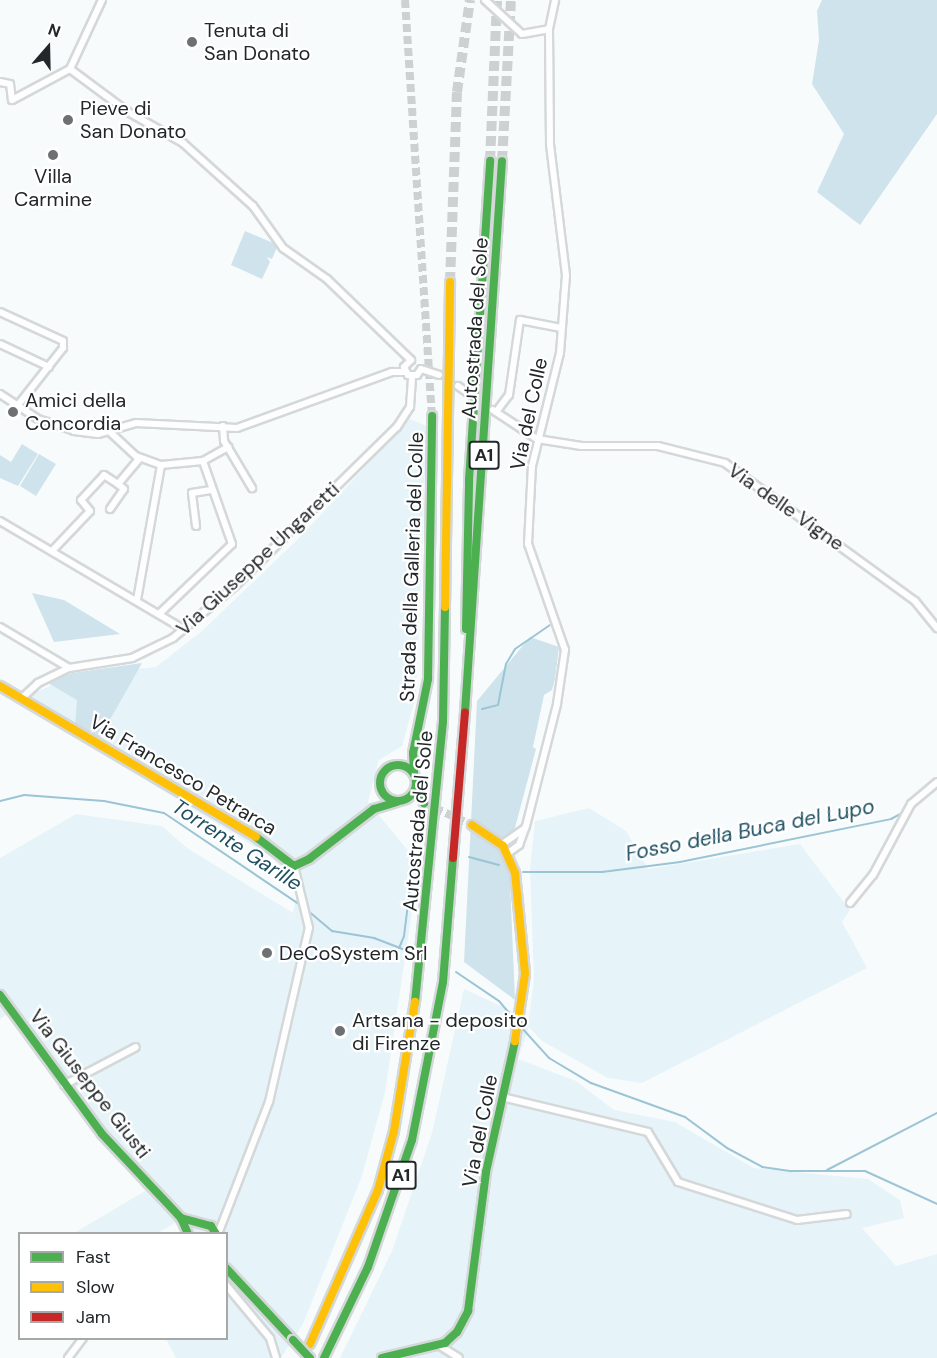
<!DOCTYPE html>
<html>
<head>
<meta charset="utf-8">
<style>
	body { margin:0 }
	#map { position:relative; width:937px; height:1358px; overflow:hidden; background:#f8fbfc; font-family:"DM Sans",sans-serif }
	div>[style] { position:absolute }
	[style*='--x'] { left:calc(var(--x)*1px); top:calc(var(--y)*1px); width:calc(var(--w)*1px); rotate:calc(var(--a)*1deg) }
	.built>* { inset:0; background:#e6f4f9 }
	.green>* { inset:0; background:#cee3ec }
	.stream>* { height:2px; margin:-1px; padding:0 1px; transform-origin:1px; border-radius:1px; background:#9bc4d5 }
	.secondary-tunnel>* { height:8px; margin-top:-4px; transform-origin:0; background:repeating-linear-gradient(90deg,#cdd1d2 0 8px,transparent 0 12px) }
	.highway-tunnel>* { height:10px; margin-top:-5px; transform-origin:0; background:repeating-linear-gradient(90deg,#cdd1d2 0 10px,transparent 0 15px) }
	.roads { filter:drop-shadow(2px 0 #d4d8d9) drop-shadow(-2px 0 #d4d8d9) drop-shadow(0 2px #d4d8d9) drop-shadow(0 -2px #d4d8d9) }
	.street>* { height:6px; margin:-3px; padding:0 3px; transform-origin:3px; border-radius:3px; background:#fefeff }
	.fast>* { height:8px; margin:-4px; padding:0 4px; transform-origin:4px; border-radius:4px; background:#4caf50 }
	.fast>.ring { margin:-4px; padding:0; box-sizing:content-box; background:none; border:8px solid #4caf50; border-radius:50% }
	.slow>* { height:8px; margin:-4px; padding:0 4px; transform-origin:4px; border-radius:4px; background:#ffc107 }
	.jam>* { height:8px; margin:-4px; padding:0 4px; transform-origin:4px; border-radius:4px; background:#c62828 }
	.bridges { filter:drop-shadow(2px 0 #d4d8d9) drop-shadow(-2px 0 #d4d8d9) drop-shadow(0 2px #d4d8d9) drop-shadow(0 -2px #d4d8d9) }
	.fast-bridge>* { height:8px; margin:-4px; padding:0 4px; transform-origin:4px; border-radius:4px; background:#4caf50 }
	.dots>* { width:16px; height:16px; translate:-50% -50%; box-sizing:border-box; border:3px solid #fff; border-radius:50% }
	span { translate:-50% -50%; white-space:nowrap; text-align:center; line-height:1.15; -webkit-text-stroke:4.5px #fff; paint-order:stroke }
	.shield-label span { padding:2px 4px; background:#fff; border:2px solid; border-radius:4px; -webkit-text-stroke-width:0 }
	.shield-label { font-size:18px; color:#222729; font-weight:700 }
	.poi-label { font-size:20px; color:#222729 }
	.left { translate:0 -50%; text-align:left }
	.street-label { font-size:20px; color:#222729 }
	.water-label { font-size:21px; color:#1f5062; font-style:italic }
	.legend { position:absolute; left:18px; top:1232px; width:210px; height:108px; box-sizing:border-box; background:#fff; border:2px solid #a7a9a9; margin:0; padding:8px 10px; list-style:none; font-size:18px; color:#222729 }
	.legend li { display:flex; align-items:center; gap:12px; height:30px }
	.legend b { width:30px; border:2px solid #a7a9a9 }
	.north { position:absolute; left:18px; top:18px; width:60px; height:60px; -webkit-text-stroke:4px #fff; paint-order:stroke; rotate:20deg; font-size:16px; font-weight:700; line-height:24px; text-align:center; color:#222729 }
	.north::after { content:''; display:block; margin:auto; width:21px; height:27px; background:#222729; clip-path:polygon(50% 0,100% 100%,50% 72%,0 100%) }
</style>
</head>
<body>
<div id="map">
	<div class="built">
		<i style="clip-path:polygon(410px 419px,427px 426px,416px 696px,402px 746px,379px 760px,368px 802px,419px 864px,385px 1092px,362px 1176px,303px 1324px,281px 1358px,176px 1358px,166px 1339px,226px 1338px,226px 1234px,183px 1233px,175px 1223px,158px 1233px,74px 1233px,145px 1191px,60px 1089px,11px 1012px,0 1019px,0 858px,76px 814px,162px 826px,187px 848px,293px 913px,297px 892px,273px 858px,26px 707px,34px 693px,75px 675px,156px 667px,202px 631px,297px 540px)"></i>
		<i style="clip-path:polygon(589px 808px,626px 831px,648px 869px,800px 844px,850px 910px,842px 922px,867px 968px,642px 1083px,608px 1078px,542px 1041px,529px 1027px,518px 1059px,576px 1081px,614px 1110px,675px 1122px,754px 1168px,868px 1179px,900px 1200px,904px 1218px,862px 1228px,896px 1266px,937px 1254px,937px 1358px,340px 1358px,392px 1251px,432px 1133px,464px 989px,529px 1019px,534px 978px,530px 869px,535px 821px)"></i>
	</div>
	<div class="green">
		<i style="clip-path:polygon(822px 0,937px 0,937px 114px,860px 225px,817px 192px,844px 134px,812px 84px,819px 40px,817px 11px)"></i>
		<i style="clip-path:polygon(245px 231px,278px 245px,272px 259px,267px 257px,270px 262px,262px 279px,231px 265px)"></i>
		<i style="clip-path:polygon(22px 444px,38px 454px,18px 486px,0 478px,0 455px,11px 462px)"></i>
		<i style="clip-path:polygon(39px 454px,56px 464px,36px 496px,20px 486px)"></i>
		<i style="clip-path:polygon(32px 593px,64px 600px,120px 634px,54px 642px)"></i>
		<i style="clip-path:polygon(530px 637px,559px 647px,555px 679px,552px 690px,544px 695px,533px 747px,536px 749px,512px 839px,510px 882px,515px 1000px,464px 962px,477px 701px)"></i>
		<i style="clip-path:polygon(142px 663px,99px 739px,75px 726px,77px 700px,48px 683px,72px 673px)"></i>
	</div>
	<div class="stream">
		<i style="--x:482;--y:709;--w:16;--a:-14"></i>
		<i style="--x:498;--y:705;--w:42;--a:-79"></i>
		<i style="--x:506;--y:664;--w:17;--a:-59"></i>
		<i style="--x:515;--y:649;--w:42;--a:-34.4"></i>
		<i style="--x:0;--y:801;--w:25;--a:-14"></i>
		<i style="--x:24;--y:795;--w:80;--a:4.3"></i>
		<i style="--x:104;--y:801;--w:61;--a:11.3"></i>
		<i style="--x:164;--y:813;--w:166;--a:34"></i>
		<i style="--x:912;--y:808;--w:33;--a:-40"></i>
		<i style="--x:469;--y:857;--w:31;--a:15"></i>
		<i style="--x:523;--y:872;--w:79;--a:0"></i>
		<i style="--x:602;--y:872;--w:79;--a:-7.3"></i>
		<i style="--x:680;--y:862;--w:215;--a:-11.5"></i>
		<i style="--x:891;--y:819;--w:15;--a:-28"></i>
		<i style="--x:307;--y:910;--w:33;--a:40"></i>
		<i style="--x:332;--y:931;--w:43;--a:9.5"></i>
		<i style="--x:374;--y:938;--w:39;--a:21"></i>
		<i style="--x:399;--y:948;--w:13;--a:-67"></i>
		<i style="--x:404;--y:936;--w:81;--a:-82.9"></i>
		<i style="--x:414;--y:856;--w:5;--a:0"></i>
		<i style="--x:456;--y:972;--w:52;--a:34"></i>
		<i style="--x:499;--y:1001;--w:25;--a:50"></i>
		<i style="--x:521;--y:1027;--w:42;--a:47.9"></i>
		<i style="--x:549;--y:1058;--w:49;--a:30.8"></i>
		<i style="--x:591;--y:1083;--w:100;--a:19.9"></i>
		<i style="--x:685;--y:1117;--w:52;--a:36.4"></i>
		<i style="--x:727;--y:1148;--w:40;--a:28"></i>
		<i style="--x:762;--y:1167;--w:30;--a:8"></i>
		<i style="--x:792;--y:1171;--w:73;--a:0"></i>
		<i style="--x:865;--y:1171;--w:79;--a:24.6"></i>
		<i style="--x:827;--y:1170;--w:124;--a:-27.4"></i>
	</div>
	<div class="secondary-tunnel">
		<i style="--x:405;--y:0;--w:417;--a:86.3"></i>
		<i style="--x:424;--y:803;--w:53;--a:24.6"></i>
	</div>
	<div class="highway-tunnel">
		<i style="--x:490;--y:161;--w:161;--a:-87.5"></i>
		<i style="--x:502;--y:161;--w:161;--a:-86.8"></i>
		<i style="--x:450;--y:282;--w:190;--a:-87.9"></i>
		<i style="--x:457;--y:92;--w:93;--a:-82"></i>
	</div>
	<div class="roads">
		<div class="street">
			<i style="--x:485;--y:0;--w:50;--a:42.6"></i>
			<i style="--x:522;--y:34;--w:27;--a:-10"></i>
			<i style="--x:70;--y:69;--w:76;--a:-65.1"></i>
			<i style="--x:0;--y:82;--w:10;--a:11"></i>
			<i style="--x:10;--y:84;--w:16;--a:83"></i>
			<i style="--x:12;--y:100;--w:66;--a:-28.1"></i>
			<i style="--x:70;--y:69;--w:72;--a:36.6"></i>
			<i style="--x:128;--y:112;--w:63;--a:29.4"></i>
			<i style="--x:183;--y:143;--w:94;--a:42"></i>
			<i style="--x:253;--y:206;--w:52;--a:54.5"></i>
			<i style="--x:283;--y:248;--w:54;--a:35.2"></i>
			<i style="--x:327;--y:279;--w:117;--a:44"></i>
			<i style="--x:0;--y:312;--w:69;--a:24.7"></i>
			<i style="--x:63;--y:341;--w:7;--a:90"></i>
			<i style="--x:63;--y:348;--w:73;--a:128.3"></i>
			<i style="--x:0;--y:344;--w:54;--a:25.1"></i>
			<i style="--x:411;--y:360;--w:10;--a:135"></i>
			<i style="--x:404;--y:367;--w:9;--a:63"></i>
			<i style="--x:408;--y:375;--w:9;--a:0"></i>
			<i style="--x:417;--y:375;--w:7;--a:-56"></i>
			<i style="--x:421;--y:369;--w:19;--a:18"></i>
			<i style="--x:458;--y:386;--w:12;--a:35"></i>
			<i style="--x:0;--y:394;--w:45;--a:33.3"></i>
			<i style="--x:38;--y:419;--w:38;--a:18"></i>
			<i style="--x:74;--y:431;--w:24;--a:7"></i>
			<i style="--x:98;--y:434;--w:40;--a:-16"></i>
			<i style="--x:136;--y:423;--w:101;--a:2.8"></i>
			<i style="--x:237;--y:428;--w:165;--a:-19.9"></i>
			<i style="--x:392;--y:372;--w:13;--a:0"></i>
			<i style="--x:493;--y:410;--w:53;--a:33.4"></i>
			<i style="--x:537;--y:439;--w:45;--a:9"></i>
			<i style="--x:581;--y:446;--w:77;--a:0"></i>
			<i style="--x:658;--y:446;--w:69;--a:14.2"></i>
			<i style="--x:725;--y:463;--w:235;--a:36"></i>
			<i style="--x:915;--y:601;--w:35;--a:51"></i>
			<i style="--x:496;--y:412;--w:21;--a:-53"></i>
			<i style="--x:509;--y:395;--w:76;--a:-81.7"></i>
			<i style="--x:520;--y:320;--w:42;--a:11"></i>
			<i style="--x:223;--y:426;--w:15;--a:86"></i>
			<i style="--x:224;--y:441;--w:55;--a:59.2"></i>
			<i style="--x:110;--y:432;--w:35;--a:43"></i>
			<i style="--x:136;--y:456;--w:27;--a:20"></i>
			<i style="--x:161;--y:465;--w:42;--a:-5.4"></i>
			<i style="--x:203;--y:461;--w:29;--a:-29"></i>
			<i style="--x:110;--y:509;--w:24;--a:-55"></i>
			<i style="--x:124;--y:489;--w:8;--a:-140"></i>
			<i style="--x:0;--y:521;--w:212;--a:30.5"></i>
			<i style="--x:196;--y:526;--w:33;--a:-97"></i>
			<i style="--x:192;--y:493;--w:19;--a:-9"></i>
			<i style="--x:52;--y:551;--w:55;--a:-46.5"></i>
			<i style="--x:90;--y:511;--w:14;--a:-129"></i>
			<i style="--x:81;--y:500;--w:34;--a:-47"></i>
			<i style="--x:104;--y:475;--w:17;--a:33"></i>
			<i style="--x:118;--y:484;--w:34;--a:-50"></i>
			<i style="--x:137;--y:600;--w:137;--a:-79.9"></i>
			<i style="--x:159;--y:614;--w:101;--a:-43.8"></i>
			<i style="--x:232;--y:544;--w:88;--a:-109.3"></i>
			<i style="--x:0;--y:627;--w:80;--a:30.7"></i>
			<i style="--x:22;--y:698;--w:22;--a:-43"></i>
			<i style="--x:38;--y:683;--w:34;--a:-26"></i>
			<i style="--x:69;--y:668;--w:64;--a:-9"></i>
			<i style="--x:132;--y:658;--w:46;--a:-26"></i>
			<i style="--x:173;--y:638;--w:81;--a:-40"></i>
			<i style="--x:235;--y:586;--w:227;--a:-44.5"></i>
			<i style="--x:397;--y:427;--w:24;--a:-57"></i>
			<i style="--x:410;--y:407;--w:30;--a:-86"></i>
			<i style="--x:501;--y:845;--w:28;--a:-35"></i>
			<i style="--x:508;--y:853;--w:14;--a:-36"></i>
			<i style="--x:519;--y:845;--w:20;--a:-70"></i>
			<i style="--x:526;--y:826;--w:126;--a:-75.7"></i>
			<i style="--x:557;--y:704;--w:55;--a:-81.6"></i>
			<i style="--x:565;--y:650;--w:112;--a:-109.2"></i>
			<i style="--x:528;--y:544;--w:78;--a:-87.1"></i>
			<i style="--x:532;--y:466;--w:116;--a:-76.1"></i>
			<i style="--x:560;--y:353;--w:78;--a:-85.6"></i>
			<i style="--x:566;--y:275;--w:132;--a:-97"></i>
			<i style="--x:550;--y:144;--w:115;--a:-90.5"></i>
			<i style="--x:549;--y:29;--w:30;--a:-78"></i>
			<i style="--x:850;--y:903;--w:36;--a:-51"></i>
			<i style="--x:873;--y:875;--w:81;--a:-61.8"></i>
			<i style="--x:911;--y:804;--w:34;--a:-40"></i>
			<i style="--x:64;--y:1085;--w:81;--a:-27.8"></i>
			<i style="--x:502;--y:1097;--w:150;--a:13.5"></i>
			<i style="--x:648;--y:1132;--w:58;--a:59"></i>
			<i style="--x:678;--y:1182;--w:125;--a:17.7"></i>
			<i style="--x:797;--y:1220;--w:50;--a:-6.8"></i>
			<i style="--x:218;--y:1234;--w:142;--a:-68.9"></i>
			<i style="--x:269;--y:1102;--w:179;--a:-77.1"></i>
			<i style="--x:309;--y:928;--w:64;--a:-103.6"></i>
			<i style="--x:226;--y:1285;--w:69;--a:50.3"></i>
			<i style="--x:270;--y:1338;--w:21;--a:73"></i>
			<i style="--x:440;--y:1346;--w:22;--a:32"></i>
			<i style="--x:68;--y:1358;--w:25;--a:-53"></i>
		</div>
		<div class="fast">
			<i style="--x:466;--y:629;--w:149;--a:-88.8"></i>
			<i style="--x:469;--y:480;--w:320;--a:-86.2"></i>
			<i style="--x:465;--y:712;--w:552;--a:-86.16"></i>
			<i class="ring" style="left:380px;top:765px;width:28px;height:28px"></i>
			<i style="--x:414;--y:772;--w:19;--a:-93"></i>
			<i style="--x:413;--y:753;--w:76;--a:-78.5"></i>
			<i style="--x:428;--y:679;--w:263;--a:-89.1"></i>
			<i style="--x:416;--y:785;--w:20;--a:66"></i>
			<i style="--x:256;--y:837;--w:48;--a:37.3"></i>
			<i style="--x:294;--y:866;--w:17;--a:-25"></i>
			<i style="--x:309;--y:859;--w:82;--a:-37.6"></i>
			<i style="--x:374;--y:809;--w:24;--a:-17"></i>
			<i style="--x:0;--y:995;--w:172;--a:53.7"></i>
			<i style="--x:102;--y:1134;--w:115;--a:46.8"></i>
			<i style="--x:181;--y:1218;--w:17;--a:66"></i>
			<i style="--x:415;--y:1002;--w:282;--a:-84.3"></i>
			<i style="--x:443;--y:721;--w:114;--a:-89"></i>
			<i style="--x:181;--y:1218;--w:31;--a:15"></i>
			<i style="--x:211;--y:1226;--w:9;--a:58"></i>
			<i style="--x:226;--y:1268;--w:98;--a:47.1"></i>
			<i style="--x:324;--y:1358;--w:101;--a:-64.2"></i>
			<i style="--x:368;--y:1267;--w:134;--a:-70.9"></i>
			<i style="--x:412;--y:1140;--w:161;--a:-78.9"></i>
			<i style="--x:443;--y:982;--w:124;--a:-85.4"></i>
			<i style="--x:382;--y:1358;--w:65;--a:-13.4"></i>
			<i style="--x:445;--y:1343;--w:16;--a:-43"></i>
			<i style="--x:457;--y:1332;--w:24;--a:-62"></i>
			<i style="--x:468;--y:1311;--w:140;--a:-82.6"></i>
			<i style="--x:486;--y:1172;--w:134;--a:-77.5"></i>
		</div>
		<div class="slow">
			<i style="--x:445;--y:607;--w:325;--a:-89.1"></i>
			<i style="--x:0;--y:686;--w:297;--a:30.5"></i>
			<i style="--x:472;--y:825;--w:37;--a:34"></i>
			<i style="--x:503;--y:846;--w:30;--a:66"></i>
			<i style="--x:515;--y:873;--w:101;--a:84.3"></i>
			<i style="--x:525;--y:974;--w:68;--a:98.5"></i>
			<i style="--x:310;--y:1344;--w:168;--a:-66.2"></i>
			<i style="--x:378;--y:1190;--w:61;--a:-74.8"></i>
			<i style="--x:394;--y:1131;--w:131;--a:-80.8"></i>
		</div>
		<div class="jam">
			<i style="--x:453;--y:858;--w:146;--a:-85.3"></i>
		</div>
	</div>
	<div class="bridges">
		<div class="fast-bridge">
			<i style="--x:293;--y:1340;--w:25;--a:47"></i>
		</div>
	</div>
	<div class="dots">
		<i style="left:192px;top:42px;background:#6d7173"></i>
		<i style="left:68px;top:120px;background:#6d7173"></i>
		<i style="left:53px;top:155px;background:#6d7173"></i>
		<i style="left:13px;top:412px;background:#6d7173"></i>
		<i style="left:267px;top:953px;background:#6d7173"></i>
		<i style="left:340px;top:1031px;background:#6d7173"></i>
	</div>
	<div class="shield-label">
		<span style="left:484px;top:455px">A1</span>
		<span style="left:401px;top:1175px">A1</span>
	</div>
	<div class="poi-label">
		<span class="left" style="left:204px;top:42px">Tenuta di<br>San Donato</span>
		<span class="left" style="left:80px;top:120px">Pieve di<br>San Donato</span>
		<span style="left:53px;top:188px">Villa<br>Carmine</span>
		<span class="left" style="left:25px;top:412px">Amici della<br>Concordia</span>
		<span class="left" style="left:279px;top:953px">DeCoSystem Srl</span>
		<span class="left" style="left:352px;top:1032px">Artsana - deposito<br>di Firenze</span>
	</div>
	<div class="street-label">
		<span style="left:475px;top:328px;rotate:-86deg">Autostrada del Sole</span>
		<span style="left:529px;top:414px;rotate:-78deg">Via del Colle</span>
		<span style="left:786px;top:507px;rotate:35deg">Via delle Vigne</span>
		<span style="left:258px;top:559px;rotate:-43deg">Via Giuseppe Ungaretti</span>
		<span style="left:412px;top:567px;rotate:-88deg">Strada della Galleria del Colle</span>
		<span style="left:183px;top:775px;rotate:31deg">Via Francesco Petrarca</span>
		<span style="left:418px;top:821px;rotate:-85deg">Autostrada del Sole</span>
		<span style="left:90px;top:1084px;rotate:52deg">Via Giuseppe Giusti</span>
		<span style="left:480px;top:1131px;rotate:-79deg">Via del Colle</span>
	</div>
	<div class="water-label">
		<span style="left:750px;top:830px;rotate:-11deg">Fosso della Buca del Lupo</span>
		<span style="left:237px;top:845px;rotate:33deg">Torrente Garille</span>
	</div>
	<ul class="legend">
	<li><b style="height:8px;background:#4caf50"></b>Fast</li>
	<li><b style="height:8px;background:#ffc107"></b>Slow</li>
	<li><b style="height:8px;background:#c62828"></b>Jam</li>
	</ul>
	<div class="north">N</div>
</div>
</body>
</html>
